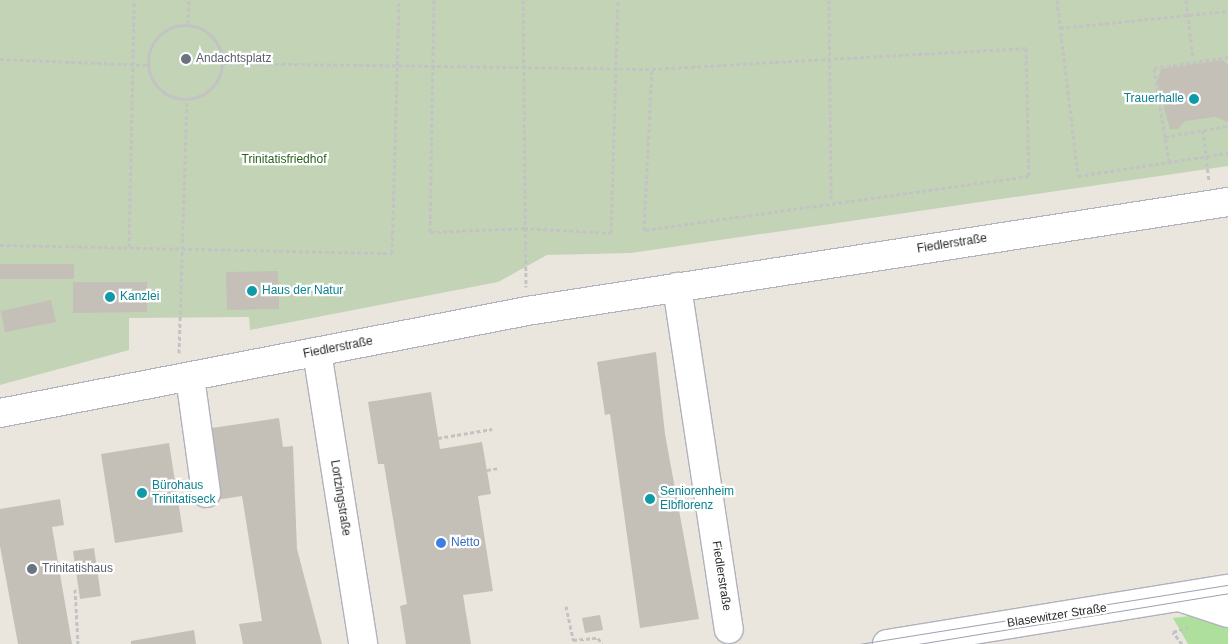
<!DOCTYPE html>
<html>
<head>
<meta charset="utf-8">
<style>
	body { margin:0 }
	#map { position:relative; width:1228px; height:644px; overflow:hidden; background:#ebe6dd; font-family:Helvetica,sans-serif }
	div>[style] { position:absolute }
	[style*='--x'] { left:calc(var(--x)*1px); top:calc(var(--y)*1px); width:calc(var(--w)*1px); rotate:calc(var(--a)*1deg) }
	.green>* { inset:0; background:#afdf9c }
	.cemetery>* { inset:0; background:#c2d4b5 }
	.building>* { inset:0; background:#c4c0b8 }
	.path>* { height:3px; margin-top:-1.5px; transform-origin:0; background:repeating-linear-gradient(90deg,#c3c3c3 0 4px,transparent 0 6.5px) }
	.path>.ring { margin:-1.5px; padding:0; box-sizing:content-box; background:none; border:3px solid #c3c3c3; border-radius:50% }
	.roads { filter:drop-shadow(1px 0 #b0b2bd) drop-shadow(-1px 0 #b0b2bd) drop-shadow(0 1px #b0b2bd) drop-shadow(0 -1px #b0b2bd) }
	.minor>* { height:28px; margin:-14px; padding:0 14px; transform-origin:14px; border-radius:14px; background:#fff }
	.tram>* { height:1px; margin:-0.5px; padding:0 0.5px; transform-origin:0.5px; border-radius:0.5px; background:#a0a1b3 }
	.dots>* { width:14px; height:14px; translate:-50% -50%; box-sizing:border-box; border:2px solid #fff; border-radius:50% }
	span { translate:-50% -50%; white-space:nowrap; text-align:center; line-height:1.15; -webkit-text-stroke:4.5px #fff; paint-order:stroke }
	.worship-label { font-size:12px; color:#5b616d }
	.left { translate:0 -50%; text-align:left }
	.culture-label { font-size:12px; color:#0d838f }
	.right { translate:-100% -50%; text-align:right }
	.park-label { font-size:12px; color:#28631e }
	.street-label { font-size:12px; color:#2a2a2a }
	.shop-label { font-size:12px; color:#366cbe }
</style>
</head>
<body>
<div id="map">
	<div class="green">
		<i style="clip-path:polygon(1190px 616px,1228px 622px,1228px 644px,1188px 644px,1173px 618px)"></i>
	</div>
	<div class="cemetery">
		<i style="clip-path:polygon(0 0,1228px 0,1228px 166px,631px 253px,547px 255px,498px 282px,250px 330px,249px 317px,129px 318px,129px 350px,0 385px)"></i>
	</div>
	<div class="building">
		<i style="clip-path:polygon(1223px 60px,1228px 65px,1228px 122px,1215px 117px,1185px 121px,1178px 129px,1170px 129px,1157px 82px,1161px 69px)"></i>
		<i style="clip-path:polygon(0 264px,74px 264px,74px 279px,0 279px)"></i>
		<i style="clip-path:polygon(278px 271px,279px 309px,227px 310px,226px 272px)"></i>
		<i style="clip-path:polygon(73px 282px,147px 282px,147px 312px,73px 313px)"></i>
		<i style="clip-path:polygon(51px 300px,56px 322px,5px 332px,1px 311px)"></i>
		<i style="clip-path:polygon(656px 352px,665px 434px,699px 619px,640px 628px,610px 414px,605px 415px,597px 362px)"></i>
		<i style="clip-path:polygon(431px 392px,440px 449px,482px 442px,491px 494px,478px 496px,493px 591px,463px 595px,471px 644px,406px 644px,400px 606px,407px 604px,384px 464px,378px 464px,368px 402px)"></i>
		<i style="clip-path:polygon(279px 418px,283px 447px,293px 446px,297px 549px,322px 644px,243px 644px,239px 624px,262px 621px,242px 496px,216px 500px,205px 429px)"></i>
		<i style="clip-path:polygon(169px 443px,183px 532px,115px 543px,101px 454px)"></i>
		<i style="clip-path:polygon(60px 499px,64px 525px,52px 527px,72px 644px,18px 644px,0 546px,0 509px)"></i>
		<i style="clip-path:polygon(94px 548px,101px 596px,80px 599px,73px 551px)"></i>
		<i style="clip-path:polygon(600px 615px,603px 630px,585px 633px,582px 618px)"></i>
		<i style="clip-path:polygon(194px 630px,196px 644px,131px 644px,131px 641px)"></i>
	</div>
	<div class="path">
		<i style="--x:434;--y:0;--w:232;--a:91"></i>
		<i style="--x:430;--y:232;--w:94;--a:-2.4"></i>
		<i style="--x:524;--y:228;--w:87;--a:3.3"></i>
		<i style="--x:611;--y:233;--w:233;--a:-88.3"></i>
		<i style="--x:523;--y:0;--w:287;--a:89.4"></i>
		<i style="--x:829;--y:0;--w:201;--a:89.4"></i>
		<i style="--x:1057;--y:0;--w:177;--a:83.2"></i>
		<i style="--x:1078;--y:176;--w:152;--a:-8.7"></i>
		<i style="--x:1186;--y:0;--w:59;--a:83.2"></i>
		<i style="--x:188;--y:24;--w:24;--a:-88"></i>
		<i class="ring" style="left:148px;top:25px;width:71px;height:71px"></i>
		<i style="--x:1060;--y:28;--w:169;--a:-5.8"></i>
		<i style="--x:0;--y:59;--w:147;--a:2.3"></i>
		<i style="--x:223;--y:63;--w:429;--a:0.8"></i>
		<i style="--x:652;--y:69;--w:375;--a:-3.2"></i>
		<i style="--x:1026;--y:48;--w:128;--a:88.7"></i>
		<i style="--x:1029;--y:176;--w:389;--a:172"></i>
		<i style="--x:644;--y:230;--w:161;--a:-87.2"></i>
		<i style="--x:1203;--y:130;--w:51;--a:83.3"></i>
		<i style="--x:1165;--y:137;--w:64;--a:-9.9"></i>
		<i style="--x:1169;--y:162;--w:95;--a:-99.1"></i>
		<i style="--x:1154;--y:68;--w:75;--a:-8.5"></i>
		<i style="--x:0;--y:245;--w:392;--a:1.2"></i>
		<i style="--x:392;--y:253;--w:253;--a:-88.4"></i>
		<i style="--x:129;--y:247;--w:247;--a:-88.8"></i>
		<i style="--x:179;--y:353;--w:253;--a:-88.2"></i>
		<i style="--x:438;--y:438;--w:55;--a:-9.5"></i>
		<i style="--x:487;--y:470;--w:12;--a:-9"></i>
		<i style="--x:75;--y:589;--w:55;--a:86.9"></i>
		<i style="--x:566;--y:606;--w:35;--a:78"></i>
		<i style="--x:573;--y:640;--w:25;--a:-5"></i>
		<i style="--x:598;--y:638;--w:7;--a:56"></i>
		<i style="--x:1182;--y:644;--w:15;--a:-127"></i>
		<i style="--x:1173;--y:632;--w:16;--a:-18"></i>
	</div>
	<div class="roads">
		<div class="minor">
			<i style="--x:677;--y:287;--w:346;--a:81.4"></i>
			<i style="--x:317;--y:352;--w:296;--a:81"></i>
			<i style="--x:190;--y:377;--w:117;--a:82.1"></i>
			<i style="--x:0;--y:413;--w:537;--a:-10.95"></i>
			<i style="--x:527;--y:311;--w:709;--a:-8.84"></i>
			<i style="--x:1182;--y:598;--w:48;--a:18.1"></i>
			<i style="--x:887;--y:644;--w:345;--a:-9.2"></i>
		</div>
	</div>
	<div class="tram">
		<i style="--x:859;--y:644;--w:374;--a:-9.1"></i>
		<i style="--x:918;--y:644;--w:314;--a:-9.3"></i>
	</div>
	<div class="dots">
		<i style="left:186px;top:59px;background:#6b7280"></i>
		<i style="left:1194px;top:99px;background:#0f9aa8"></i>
		<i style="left:252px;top:291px;background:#0f9aa8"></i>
		<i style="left:110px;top:297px;background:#0f9aa8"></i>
		<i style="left:142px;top:493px;background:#0f9aa8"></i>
		<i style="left:650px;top:499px;background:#0f9aa8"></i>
		<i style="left:441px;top:543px;background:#3f7fe0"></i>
		<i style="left:32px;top:569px;background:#6b7280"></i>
	</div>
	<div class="worship-label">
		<span class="left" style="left:196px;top:59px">Andachtsplatz</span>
		<span class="left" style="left:42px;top:569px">Trinitatishaus</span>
	</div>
	<div class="culture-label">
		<span class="right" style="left:1184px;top:99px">Trauerhalle</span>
		<span class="left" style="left:262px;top:291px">Haus der Natur</span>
		<span class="left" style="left:120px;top:297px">Kanzlei</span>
		<span class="left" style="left:152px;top:493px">Bürohaus<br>Trinitatiseck</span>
		<span class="left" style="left:660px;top:499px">Seniorenheim<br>Elbflorenz</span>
	</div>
	<div class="park-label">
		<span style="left:284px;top:160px">Trinitatisfriedhof</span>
	</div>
	<div class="street-label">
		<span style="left:952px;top:244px;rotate:-9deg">Fiedlerstraße</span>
		<span style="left:338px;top:348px;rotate:-11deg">Fiedlerstraße</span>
		<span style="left:340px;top:498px;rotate:81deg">Lortzingstraße</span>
		<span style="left:721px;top:576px;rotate:81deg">Fiedlerstraße</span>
		<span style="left:1057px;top:616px;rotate:-9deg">Blasewitzer Straße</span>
	</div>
	<div class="shop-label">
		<span class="left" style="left:451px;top:543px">Netto</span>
	</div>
</div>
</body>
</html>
